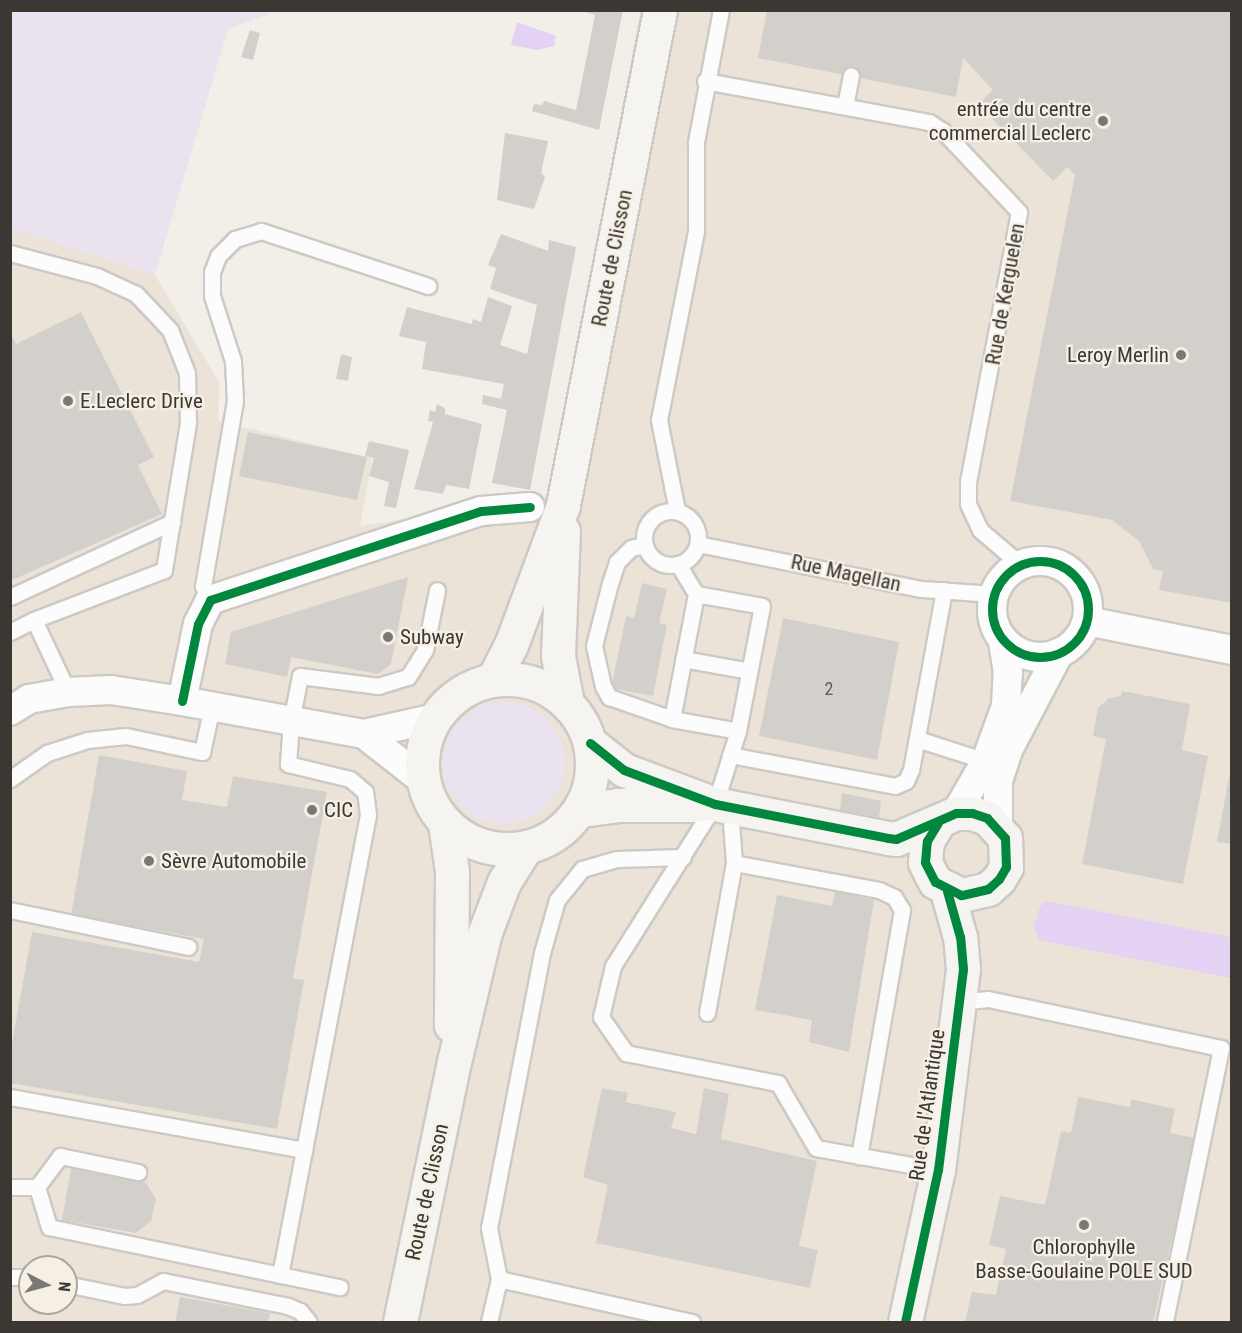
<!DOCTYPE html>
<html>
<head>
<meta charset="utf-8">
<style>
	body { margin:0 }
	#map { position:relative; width:1242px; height:1333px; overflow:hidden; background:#f2eee8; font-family:"Roboto Condensed",sans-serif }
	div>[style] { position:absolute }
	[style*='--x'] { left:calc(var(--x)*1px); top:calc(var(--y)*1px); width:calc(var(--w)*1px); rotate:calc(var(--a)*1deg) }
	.built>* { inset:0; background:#ebe3d7 }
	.green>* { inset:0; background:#ebe2ef }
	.round { border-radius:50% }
	.water>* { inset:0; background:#e3d2f3 }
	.building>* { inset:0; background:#d3d0cc }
	.roads { filter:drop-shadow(2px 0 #cdc9c5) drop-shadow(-2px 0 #cdc9c5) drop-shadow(0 2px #cdc9c5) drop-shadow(0 -2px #cdc9c5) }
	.lane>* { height:15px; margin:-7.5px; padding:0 7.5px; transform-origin:7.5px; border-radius:7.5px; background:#fdfcfc }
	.lane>.ring { margin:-7.5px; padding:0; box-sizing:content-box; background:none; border:15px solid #fdfcfc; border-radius:50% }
	.street>* { height:28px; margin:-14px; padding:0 14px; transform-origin:14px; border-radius:14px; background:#fdfcfc }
	.street>.ring { margin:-14px; padding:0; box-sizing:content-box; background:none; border:28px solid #fdfcfc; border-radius:50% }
	.secondary>* { height:33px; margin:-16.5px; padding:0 16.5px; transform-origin:16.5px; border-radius:16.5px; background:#f6f4f1 }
	.secondary>.ring { margin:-16.5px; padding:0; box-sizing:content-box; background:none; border:33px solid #f6f4f1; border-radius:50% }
	.cycleway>* { height:9px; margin:-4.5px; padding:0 4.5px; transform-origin:4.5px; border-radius:4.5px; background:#00873e }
	.cycleway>.ring { margin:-4.5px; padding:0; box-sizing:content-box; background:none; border:9px solid #00873e; border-radius:50% }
	.dots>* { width:16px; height:16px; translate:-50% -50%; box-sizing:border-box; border:3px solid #f6efe4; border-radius:50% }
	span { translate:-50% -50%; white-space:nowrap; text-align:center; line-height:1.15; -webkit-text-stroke:4.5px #f6efe4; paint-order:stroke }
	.number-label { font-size:18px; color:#615e5a }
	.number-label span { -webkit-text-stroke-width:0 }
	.poi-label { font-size:21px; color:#3b3834 }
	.right { translate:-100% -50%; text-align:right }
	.left { translate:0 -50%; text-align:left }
	.street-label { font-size:21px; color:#3b3834 }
	.frame { position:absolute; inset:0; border:12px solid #3b3834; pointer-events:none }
	.north { position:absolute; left:18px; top:1255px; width:60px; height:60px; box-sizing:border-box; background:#f6efe4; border:2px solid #aba69e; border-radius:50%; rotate:96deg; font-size:16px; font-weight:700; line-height:24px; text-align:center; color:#3b3834 }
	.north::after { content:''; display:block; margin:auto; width:21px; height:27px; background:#7b7873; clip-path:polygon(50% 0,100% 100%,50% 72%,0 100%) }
</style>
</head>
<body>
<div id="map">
	<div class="built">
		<i style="clip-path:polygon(evenodd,640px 11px,1231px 11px,1231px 1322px,11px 1322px,11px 228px,155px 275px,219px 382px,218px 421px,372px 458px,360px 526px,554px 495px,640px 11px,30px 1267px,66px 1267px,66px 1303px,30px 1303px,30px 1267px)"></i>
	</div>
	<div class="green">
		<i style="clip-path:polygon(11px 10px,269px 11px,267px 15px,228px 29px,155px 275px,11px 228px)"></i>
		<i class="round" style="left:443px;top:702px;width:122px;height:122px"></i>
	</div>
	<div class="water">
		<i style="clip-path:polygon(517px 22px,556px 36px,554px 46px,537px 50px,511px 45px)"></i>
		<i style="clip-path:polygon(1046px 901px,1231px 937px,1231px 978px,1039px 940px,1034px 927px,1040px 907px)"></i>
	</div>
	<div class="building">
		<i style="clip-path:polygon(580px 10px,623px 10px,599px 130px,532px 111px,534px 104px,542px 105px,544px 101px,576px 110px,595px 15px)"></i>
		<i style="clip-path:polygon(767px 10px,1232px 10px,1232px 603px,1159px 590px,1163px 571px,1153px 569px,1139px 541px,1112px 520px,1010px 501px,1075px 175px,1067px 167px,1053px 181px,978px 104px,993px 90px,963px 58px,956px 97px,758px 58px)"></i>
		<i style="clip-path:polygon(250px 30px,260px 33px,253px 60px,241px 57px)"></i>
		<i style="clip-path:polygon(505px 133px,548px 141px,541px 173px,545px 177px,534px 209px,497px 200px)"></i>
		<i style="clip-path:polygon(501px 234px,548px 251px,549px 240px,576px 247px,530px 490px,492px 483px,507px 410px,482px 404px,483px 395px,501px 399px,504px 384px,422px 369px,426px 342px,399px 336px,407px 307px,472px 324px,473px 319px,481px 322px,488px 297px,512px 306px,500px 345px,527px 354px,537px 305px,490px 289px,496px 268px,488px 265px)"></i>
		<i style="clip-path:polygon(81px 312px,154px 457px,138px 465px,162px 514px,10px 581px,10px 333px,16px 344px)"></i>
		<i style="clip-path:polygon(341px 354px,352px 357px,348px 381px,336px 379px)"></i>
		<i style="clip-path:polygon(437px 404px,445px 408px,445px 414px,482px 424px,469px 489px,446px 485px,443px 494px,414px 489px,432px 426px,433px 422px,428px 421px,430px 410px,435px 412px)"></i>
		<i style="clip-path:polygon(248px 432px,367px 457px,357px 500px,239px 476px)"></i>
		<i style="clip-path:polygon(369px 441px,409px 450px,396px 508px,384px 506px,389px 482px,369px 476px,374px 458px,365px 456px)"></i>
		<i style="clip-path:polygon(408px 577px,391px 664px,378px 674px,291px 657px,287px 677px,225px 664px,231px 632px)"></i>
		<i style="clip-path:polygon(642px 583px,667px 589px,659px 623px,667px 625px,653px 696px,611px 688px,626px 616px,634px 618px)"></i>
		<i style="clip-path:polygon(783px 618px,899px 642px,877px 760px,759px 736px)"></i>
		<i style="clip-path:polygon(1122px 691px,1190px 704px,1182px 750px,1208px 756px,1183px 884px,1082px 864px,1106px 739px,1093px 736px,1098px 708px,1109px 698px,1121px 696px)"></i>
		<i style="clip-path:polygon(99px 755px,187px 771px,182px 800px,227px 807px,233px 776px,327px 792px,293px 978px,304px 980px,277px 1129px,10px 1083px,10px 1054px,32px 932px,199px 962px,204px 939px,71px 915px)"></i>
		<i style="clip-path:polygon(1230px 772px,1232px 773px,1232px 844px,1217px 842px)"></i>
		<i style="clip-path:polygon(842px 793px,881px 801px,879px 817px,840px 810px)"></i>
		<i style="clip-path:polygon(835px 891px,874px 900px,849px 1052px,809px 1042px,812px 1020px,755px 1010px,777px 895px,832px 906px)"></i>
		<i style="clip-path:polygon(602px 1088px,628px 1093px,626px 1102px,676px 1112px,671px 1128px,696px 1134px,704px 1088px,729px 1094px,721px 1139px,817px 1161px,799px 1246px,818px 1250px,810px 1288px,596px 1243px,608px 1185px,583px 1177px)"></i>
		<i style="clip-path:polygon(1078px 1097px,1130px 1107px,1131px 1099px,1175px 1109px,1170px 1133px,1195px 1138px,1153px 1322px,965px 1322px,972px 1292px,996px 1295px,1006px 1249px,989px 1245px,1000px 1196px,1045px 1205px,1061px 1131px,1071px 1133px)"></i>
		<i style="clip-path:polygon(71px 1169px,145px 1182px,156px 1199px,151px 1221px,136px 1233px,62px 1220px)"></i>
		<i style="clip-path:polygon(180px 1297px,270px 1313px,268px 1322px,175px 1322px)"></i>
	</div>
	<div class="roads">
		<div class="lane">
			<i style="--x:705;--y:81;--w:228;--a:10.4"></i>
			<i style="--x:929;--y:122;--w:17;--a:33"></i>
			<i style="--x:943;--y:131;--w:111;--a:46.8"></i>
			<i style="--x:1019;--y:212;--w:274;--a:100.7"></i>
			<i style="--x:968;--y:481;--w:23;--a:90"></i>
			<i style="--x:968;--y:504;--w:29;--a:65"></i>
			<i style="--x:980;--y:530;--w:54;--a:40.5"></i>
			<i style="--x:845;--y:106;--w:31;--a:-79"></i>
			<i style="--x:10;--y:253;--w:90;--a:14.8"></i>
			<i style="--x:97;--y:276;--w:43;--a:24.8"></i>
			<i style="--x:136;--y:294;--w:50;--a:46.6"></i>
			<i style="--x:170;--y:330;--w:46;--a:68.4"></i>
			<i style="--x:187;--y:373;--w:50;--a:88.9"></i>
			<i style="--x:188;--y:423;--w:149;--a:99.3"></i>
			<i style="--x:164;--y:570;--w:139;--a:159"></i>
			<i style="--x:677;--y:511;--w:93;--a:-101.2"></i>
			<i style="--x:659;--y:420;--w:193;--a:-78.9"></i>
			<i style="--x:696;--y:231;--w:89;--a:-90"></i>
			<i style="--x:696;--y:142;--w:134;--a:-79.3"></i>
			<i class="ring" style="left:644px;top:511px;width:39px;height:39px"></i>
			<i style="--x:698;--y:544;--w:228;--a:11.4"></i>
			<i style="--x:922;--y:589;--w:72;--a:4"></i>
			<i style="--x:645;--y:545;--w:14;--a:168"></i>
			<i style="--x:631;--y:548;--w:20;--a:135"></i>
			<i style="--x:617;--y:562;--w:22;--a:108"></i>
			<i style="--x:610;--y:583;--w:65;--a:104.3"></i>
			<i style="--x:594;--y:646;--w:41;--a:77.3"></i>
			<i style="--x:603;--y:686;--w:13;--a:61"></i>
			<i style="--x:609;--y:697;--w:67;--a:19.2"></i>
			<i style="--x:672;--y:719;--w:67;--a:10.3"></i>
			<i style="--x:738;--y:731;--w:77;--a:107.5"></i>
			<i style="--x:715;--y:804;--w:191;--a:122.2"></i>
			<i style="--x:613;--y:966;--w:52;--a:103.2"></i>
			<i style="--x:601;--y:1017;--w:44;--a:55.2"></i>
			<i style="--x:626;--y:1053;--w:155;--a:11.2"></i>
			<i style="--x:778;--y:1083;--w:75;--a:59.7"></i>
			<i style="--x:816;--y:1148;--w:124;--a:10.2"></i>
			<i style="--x:678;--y:564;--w:35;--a:59"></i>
			<i style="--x:10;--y:597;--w:179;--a:-24.8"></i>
			<i style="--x:210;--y:600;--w:16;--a:-117"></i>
			<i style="--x:203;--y:586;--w:188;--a:-80.2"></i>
			<i style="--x:235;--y:401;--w:40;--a:-92.9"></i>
			<i style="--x:233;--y:361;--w:68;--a:-107.9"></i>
			<i style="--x:212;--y:296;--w:24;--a:-90"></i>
			<i style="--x:212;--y:272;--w:17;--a:-69"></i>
			<i style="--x:218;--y:256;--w:24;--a:-45"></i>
			<i style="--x:235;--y:239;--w:27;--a:-17"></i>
			<i style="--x:261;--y:231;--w:176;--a:18.2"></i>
			<i style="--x:10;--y:632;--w:27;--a:-27"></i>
			<i style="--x:34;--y:620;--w:80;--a:64.7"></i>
			<i style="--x:683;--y:659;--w:67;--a:10.3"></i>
			<i style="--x:672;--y:719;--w:127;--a:-79.1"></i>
			<i style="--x:696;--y:594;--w:67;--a:10.3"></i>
			<i style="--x:762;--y:606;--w:127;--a:100.9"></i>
			<i style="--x:917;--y:739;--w:72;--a:17.7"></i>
			<i style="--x:730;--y:755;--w:168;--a:10.6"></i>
			<i style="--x:895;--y:786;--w:12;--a:-24"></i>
			<i style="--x:906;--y:781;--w:12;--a:-66"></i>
			<i style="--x:911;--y:770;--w:183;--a:-79.6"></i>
			<i style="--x:10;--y:779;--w:45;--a:-35.1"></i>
			<i style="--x:47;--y:753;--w:42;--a:-18"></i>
			<i style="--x:87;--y:740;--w:39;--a:-6"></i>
			<i style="--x:126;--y:736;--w:78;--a:11.9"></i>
			<i style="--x:202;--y:752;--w:47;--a:-77.7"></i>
			<i style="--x:734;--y:863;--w:147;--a:10.5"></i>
			<i style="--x:879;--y:890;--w:17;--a:25"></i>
			<i style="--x:894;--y:897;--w:15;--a:58"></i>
			<i style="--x:902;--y:910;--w:250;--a:99.9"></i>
			<i style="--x:10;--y:910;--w:182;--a:11.7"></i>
			<i style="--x:959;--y:1002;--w:29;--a:-6"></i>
			<i style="--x:988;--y:999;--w:238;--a:11.9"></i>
			<i style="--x:1221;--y:1048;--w:280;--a:101.6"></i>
			<i style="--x:707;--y:1013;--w:152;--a:-79.8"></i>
			<i style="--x:734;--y:863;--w:56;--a:-94.1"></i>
			<i style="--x:10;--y:1097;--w:299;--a:10.2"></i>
			<i style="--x:304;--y:1150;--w:341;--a:-79.2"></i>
			<i style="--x:368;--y:815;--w:23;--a:-97"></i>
			<i style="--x:365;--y:792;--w:20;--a:-139"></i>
			<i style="--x:350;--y:779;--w:64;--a:-166.4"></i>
			<i style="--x:288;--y:764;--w:43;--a:-86"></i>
			<i style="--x:291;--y:721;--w:46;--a:-78.7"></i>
			<i style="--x:300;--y:676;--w:79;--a:7.3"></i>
			<i style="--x:378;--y:686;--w:31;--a:-17"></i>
			<i style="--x:408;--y:677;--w:32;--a:-58"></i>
			<i style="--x:425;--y:650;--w:61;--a:-78.7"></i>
			<i style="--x:10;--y:1187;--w:27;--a:0"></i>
			<i style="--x:37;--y:1187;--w:42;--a:73.3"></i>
			<i style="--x:49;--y:1227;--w:297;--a:11.7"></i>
			<i style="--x:37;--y:1187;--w:39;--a:-53"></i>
			<i style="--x:60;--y:1156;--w:80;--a:11.6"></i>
			<i style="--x:280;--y:1275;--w:127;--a:-79.1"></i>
			<i style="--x:10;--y:1277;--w:20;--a:0"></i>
			<i style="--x:499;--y:1279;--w:52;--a:-101.1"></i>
			<i style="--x:489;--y:1228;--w:280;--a:-79.1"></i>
			<i style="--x:542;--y:953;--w:55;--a:-74.2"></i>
			<i style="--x:557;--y:900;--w:40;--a:-51"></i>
			<i style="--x:582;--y:869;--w:36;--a:-16"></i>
			<i style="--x:617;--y:859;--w:66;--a:-1.7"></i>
			<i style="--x:66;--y:1284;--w:59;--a:11.7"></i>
			<i style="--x:124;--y:1296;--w:13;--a:-4"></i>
			<i style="--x:137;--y:1295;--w:30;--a:-28"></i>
			<i style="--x:163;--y:1281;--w:127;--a:11.3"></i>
			<i style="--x:288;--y:1306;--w:13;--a:23"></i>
			<i style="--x:300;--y:1311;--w:14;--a:51"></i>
			<i style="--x:489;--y:1322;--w:44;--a:-76.9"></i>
			<i style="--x:499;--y:1279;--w:198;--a:12.6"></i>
		</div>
		<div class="street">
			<i class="ring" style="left:992px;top:561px;width:68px;height:68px"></i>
			<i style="--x:1087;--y:621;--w:148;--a:11.3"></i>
			<i style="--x:182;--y:701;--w:79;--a:-78.3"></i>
			<i style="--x:198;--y:624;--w:27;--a:-63"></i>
			<i style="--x:210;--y:600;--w:285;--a:-18.2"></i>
			<i style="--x:481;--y:511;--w:49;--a:-4.7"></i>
			<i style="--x:10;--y:711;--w:22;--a:-32"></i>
			<i style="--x:29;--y:699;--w:40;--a:-10"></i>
			<i style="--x:68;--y:692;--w:43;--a:-2.7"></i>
			<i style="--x:111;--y:690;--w:72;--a:8.8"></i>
			<i style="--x:182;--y:701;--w:185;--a:10.3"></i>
			<i style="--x:364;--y:734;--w:76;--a:38.1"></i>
			<i style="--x:364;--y:734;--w:74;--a:-12.5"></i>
			<i style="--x:956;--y:813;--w:60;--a:-60"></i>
			<i style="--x:986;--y:761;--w:59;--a:-70"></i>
			<i style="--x:1006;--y:706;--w:33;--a:-87"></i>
			<i style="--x:1008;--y:673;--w:33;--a:-99"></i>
			<i style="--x:998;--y:826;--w:45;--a:-90"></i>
			<i style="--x:998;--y:781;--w:33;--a:-72"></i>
			<i style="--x:1008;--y:750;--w:110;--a:-62.3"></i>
		</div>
		<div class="secondary">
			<i style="--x:563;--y:531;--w:125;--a:92.3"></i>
			<i style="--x:558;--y:656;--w:48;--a:79.2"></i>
			<i class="ring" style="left:422px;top:679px;width:137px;height:137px"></i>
			<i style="--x:493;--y:680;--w:39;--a:-63"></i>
			<i style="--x:511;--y:645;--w:149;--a:-69.6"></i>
			<i style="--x:563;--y:505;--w:504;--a:-78.91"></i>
			<i style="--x:590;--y:743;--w:43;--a:38.5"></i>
			<i style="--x:624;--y:770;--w:97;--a:20.5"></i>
			<i style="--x:715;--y:804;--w:176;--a:11.1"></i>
			<i style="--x:888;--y:838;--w:8;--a:7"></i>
			<i style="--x:896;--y:839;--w:65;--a:-23.4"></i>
			<i style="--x:956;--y:813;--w:16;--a:0"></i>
			<i style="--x:972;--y:813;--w:16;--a:18"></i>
			<i style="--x:987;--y:818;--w:27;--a:48"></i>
			<i style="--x:1005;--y:838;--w:29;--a:88"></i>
			<i style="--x:1006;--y:867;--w:14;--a:120"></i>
			<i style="--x:999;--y:879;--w:15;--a:138"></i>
			<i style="--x:988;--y:889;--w:28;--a:167"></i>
			<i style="--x:961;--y:895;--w:29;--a:-153"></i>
			<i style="--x:935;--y:882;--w:22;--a:-117"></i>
			<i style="--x:925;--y:862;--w:21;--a:-85"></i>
			<i style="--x:927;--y:841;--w:21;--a:-59"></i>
			<i style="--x:579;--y:810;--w:38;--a:-7"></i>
			<i style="--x:617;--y:805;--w:80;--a:0"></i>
			<i style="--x:445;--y:823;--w:49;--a:81.7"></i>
			<i style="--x:452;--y:871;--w:154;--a:90.4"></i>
			<i style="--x:400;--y:1322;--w:266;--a:-78.3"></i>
			<i style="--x:454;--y:1062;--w:134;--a:-76.6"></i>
			<i style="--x:485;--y:932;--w:53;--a:-69.2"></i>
			<i style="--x:504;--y:882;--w:41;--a:-57.8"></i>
			<i style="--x:905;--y:1322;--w:156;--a:-77.8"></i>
			<i style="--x:938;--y:1170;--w:203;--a:-82.9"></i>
			<i style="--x:963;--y:969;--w:32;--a:-95"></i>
			<i style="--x:960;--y:937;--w:48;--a:-105.8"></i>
		</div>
	</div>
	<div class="cycleway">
		<i class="ring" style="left:992px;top:561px;width:87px;height:87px"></i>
		<i style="--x:182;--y:701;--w:79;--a:-78.3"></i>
		<i style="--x:198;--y:624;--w:27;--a:-63"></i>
		<i style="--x:210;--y:600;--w:285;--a:-18.2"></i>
		<i style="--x:481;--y:511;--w:49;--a:-4.7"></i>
		<i style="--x:590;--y:743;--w:43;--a:38.5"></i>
		<i style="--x:624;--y:770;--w:97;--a:20.5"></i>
		<i style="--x:715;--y:804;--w:176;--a:11.1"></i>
		<i style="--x:888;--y:838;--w:8;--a:7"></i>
		<i style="--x:896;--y:839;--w:65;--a:-23.4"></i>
		<i style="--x:956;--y:813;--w:16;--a:0"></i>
		<i style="--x:972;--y:813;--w:16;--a:18"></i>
		<i style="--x:987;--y:818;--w:27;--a:48"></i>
		<i style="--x:1005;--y:838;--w:29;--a:88"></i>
		<i style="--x:1006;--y:867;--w:14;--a:120"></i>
		<i style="--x:999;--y:879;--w:15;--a:138"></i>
		<i style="--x:988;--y:889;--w:28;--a:167"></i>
		<i style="--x:961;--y:895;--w:29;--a:-153"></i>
		<i style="--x:935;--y:882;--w:22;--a:-117"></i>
		<i style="--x:925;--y:862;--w:21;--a:-85"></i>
		<i style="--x:927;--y:841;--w:21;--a:-59"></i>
		<i style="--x:905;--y:1322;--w:156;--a:-77.8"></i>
		<i style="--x:938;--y:1170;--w:203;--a:-82.9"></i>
		<i style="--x:963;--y:969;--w:32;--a:-95"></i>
		<i style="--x:960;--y:937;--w:48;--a:-105.8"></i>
	</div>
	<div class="dots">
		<i style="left:1103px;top:121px;background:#7b7873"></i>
		<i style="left:1181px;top:355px;background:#7b7873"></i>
		<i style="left:68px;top:401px;background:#7b7873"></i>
		<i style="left:388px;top:637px;background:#7b7873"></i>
		<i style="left:312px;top:810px;background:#7b7873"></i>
		<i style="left:149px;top:861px;background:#7b7873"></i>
		<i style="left:1084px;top:1225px;background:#7b7873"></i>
	</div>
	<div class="number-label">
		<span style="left:829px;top:689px">2</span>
	</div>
	<div class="poi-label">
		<span class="right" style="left:1091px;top:121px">entrée du centre<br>commercial Leclerc</span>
		<span class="right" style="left:1169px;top:355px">Leroy Merlin</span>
		<span class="left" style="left:80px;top:401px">E.Leclerc Drive</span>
		<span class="left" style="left:400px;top:637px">Subway</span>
		<span class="left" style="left:324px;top:810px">CIC</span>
		<span class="left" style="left:161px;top:861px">Sèvre Automobile</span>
		<span style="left:1084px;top:1259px">Chlorophylle<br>Basse-Goulaine POLE SUD</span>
	</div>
	<div class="street-label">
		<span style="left:612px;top:258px;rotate:-79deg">Route de Clisson</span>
		<span style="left:1005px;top:294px;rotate:-80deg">Rue de Kerguelen</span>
		<span style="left:846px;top:573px;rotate:12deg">Rue Magellan</span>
		<span style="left:927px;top:1105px;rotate:-82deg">Rue de l'Atlantique</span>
		<span style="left:427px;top:1192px;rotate:-78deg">Route de Clisson</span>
	</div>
	<div class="frame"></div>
	<div class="north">N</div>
</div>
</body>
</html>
